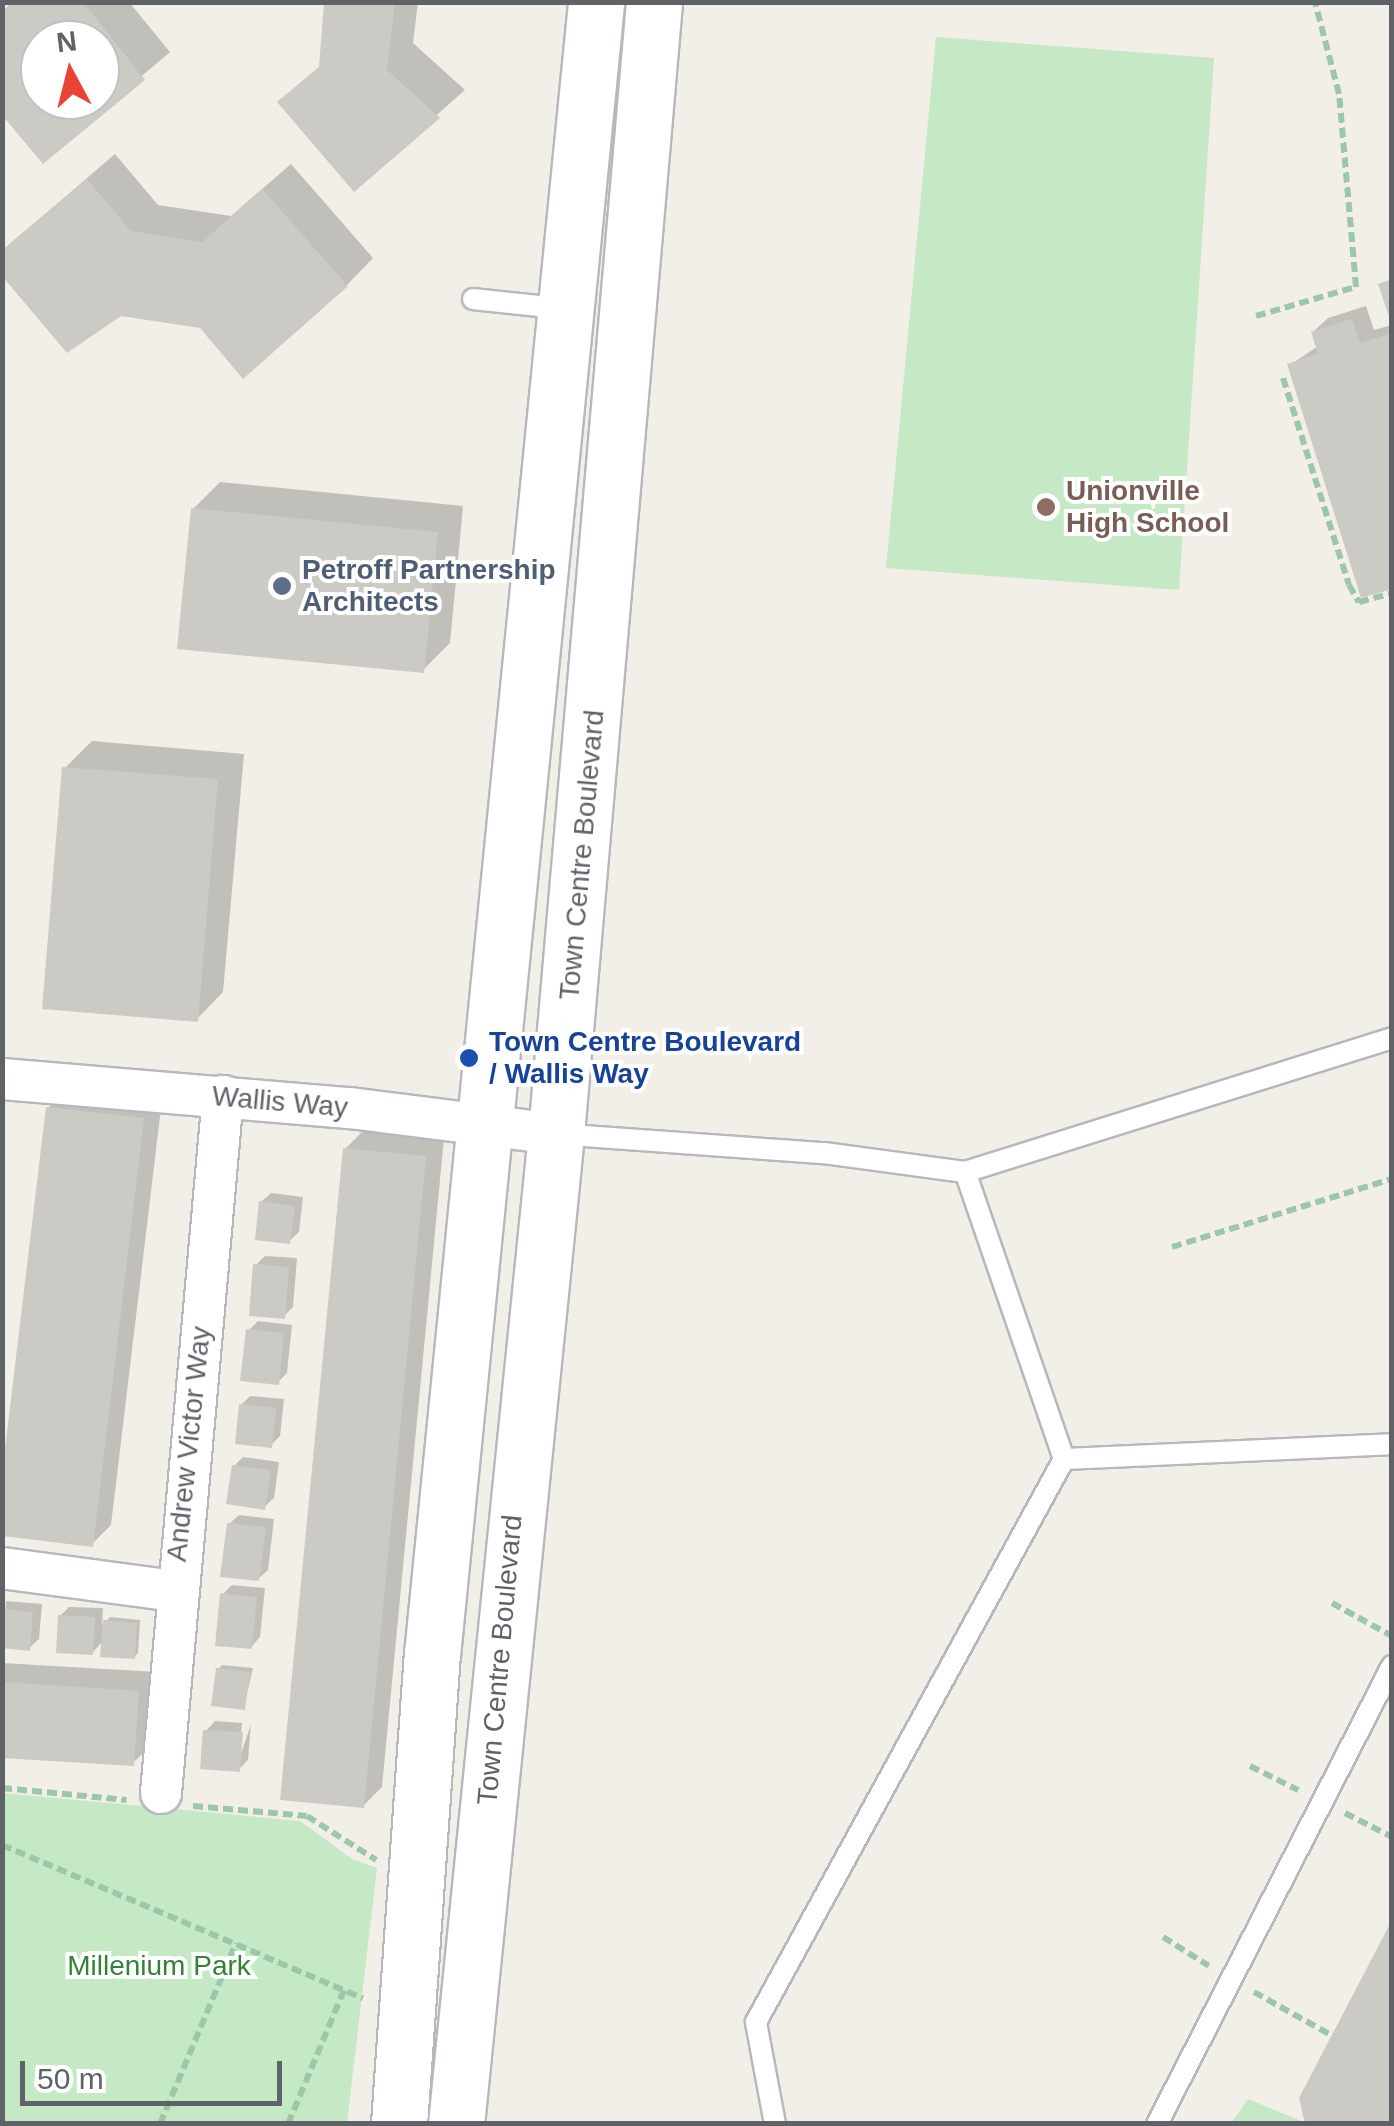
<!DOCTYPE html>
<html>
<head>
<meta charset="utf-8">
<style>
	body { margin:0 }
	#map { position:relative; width:1394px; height:2126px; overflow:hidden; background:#f1efe8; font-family:Arial,sans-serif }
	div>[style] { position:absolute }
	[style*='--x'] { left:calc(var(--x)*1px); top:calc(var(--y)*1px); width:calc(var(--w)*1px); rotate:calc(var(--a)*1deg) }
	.green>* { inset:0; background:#c5e8c5 }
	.shadow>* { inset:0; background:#0003 }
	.building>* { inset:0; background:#cccac5 }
	.path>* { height:6px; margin-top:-3px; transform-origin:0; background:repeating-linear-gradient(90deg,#9cc7a9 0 10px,transparent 0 15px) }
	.roads { filter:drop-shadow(2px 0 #b5b8bc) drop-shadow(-2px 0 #b5b8bc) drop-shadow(0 2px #b5b8bc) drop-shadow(0 -2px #b5b8bc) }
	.service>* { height:20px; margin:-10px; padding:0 10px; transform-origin:10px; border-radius:10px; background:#fff }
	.minor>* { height:40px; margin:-20px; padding:0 20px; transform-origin:20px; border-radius:20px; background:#fff }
	.secondary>* { height:55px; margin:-27.5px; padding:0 27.5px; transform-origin:27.5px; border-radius:27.5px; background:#fff }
	.dots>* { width:28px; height:28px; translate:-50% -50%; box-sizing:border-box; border:5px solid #fff; border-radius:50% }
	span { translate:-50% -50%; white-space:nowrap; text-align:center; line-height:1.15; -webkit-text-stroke:8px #fff; paint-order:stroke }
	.education-label { font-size:28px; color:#785e54; font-weight:700 }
	.left { translate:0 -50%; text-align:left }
	.service-label { font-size:28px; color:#4e5e75; font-weight:700 }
	.street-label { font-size:28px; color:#5f6368 }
	.transit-label { font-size:28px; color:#164399; font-weight:700 }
	.park-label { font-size:28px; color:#348238 }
	.frame { position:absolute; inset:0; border:5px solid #5f6368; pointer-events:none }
	.north { position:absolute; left:20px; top:20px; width:100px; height:100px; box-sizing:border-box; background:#fff; border:2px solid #bfc1c3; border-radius:50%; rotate:353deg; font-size:28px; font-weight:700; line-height:40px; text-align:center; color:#5f6368 }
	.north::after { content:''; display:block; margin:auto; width:35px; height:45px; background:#ea4335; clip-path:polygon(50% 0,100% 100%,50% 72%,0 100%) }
	.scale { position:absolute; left:20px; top:2061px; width:262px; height:45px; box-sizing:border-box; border:5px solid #5f6368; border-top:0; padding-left:12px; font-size:30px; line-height:35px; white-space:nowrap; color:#5f6368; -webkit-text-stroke:8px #fff; paint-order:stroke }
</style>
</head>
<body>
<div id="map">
	<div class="green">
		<i style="clip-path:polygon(936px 37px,1214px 58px,1179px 590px,886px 568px)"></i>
		<i style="clip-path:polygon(2px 1793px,300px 1821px,352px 1859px,377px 1868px,347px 2123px,3px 2123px)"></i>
		<i style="clip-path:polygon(1248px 2099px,1306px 2123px,1231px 2124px)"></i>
	</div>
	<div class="shadow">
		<i style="clip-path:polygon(evenodd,12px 2px,129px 2px,170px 52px,43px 160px,2px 111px,2px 13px,12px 2px,40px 40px,100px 40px,100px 100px,40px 100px,40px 40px)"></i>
		<i style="clip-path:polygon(326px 2px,418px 2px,413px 43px,465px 90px,354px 188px,281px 102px,322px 64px)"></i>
		<i style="clip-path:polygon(115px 154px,158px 205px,231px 216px,291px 164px,373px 258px,347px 285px,202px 326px,2px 251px)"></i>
		<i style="clip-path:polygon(1366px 306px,1374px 330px,1392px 325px,1392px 586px,1290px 365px,1318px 346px,1313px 332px,1328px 318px)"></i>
		<i style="clip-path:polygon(220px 482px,463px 506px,450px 643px,423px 670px,193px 509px)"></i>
		<i style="clip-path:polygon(92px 741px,244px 754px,223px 992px,197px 1019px,65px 768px)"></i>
		<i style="clip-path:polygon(67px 1089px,162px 1100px,111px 1525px,92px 1544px,48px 1108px)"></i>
		<i style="clip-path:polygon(364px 1130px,444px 1138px,382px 1787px,363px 1806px,345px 1149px)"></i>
		<i style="clip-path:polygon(271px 1193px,303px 1197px,299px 1232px,289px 1241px,261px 1202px)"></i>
		<i style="clip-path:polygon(265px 1256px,297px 1258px,293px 1307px,284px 1316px,256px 1265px)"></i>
		<i style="clip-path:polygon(258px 1321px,292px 1325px,287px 1373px,278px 1382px,249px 1330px)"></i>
		<i style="clip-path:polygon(250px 1396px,284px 1399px,280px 1436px,271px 1445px,241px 1405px)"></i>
		<i style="clip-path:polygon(243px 1457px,279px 1462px,274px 1498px,264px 1507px,234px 1466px)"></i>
		<i style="clip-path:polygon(239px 1515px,274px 1519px,268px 1570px,258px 1579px,229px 1524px)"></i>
		<i style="clip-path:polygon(232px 1585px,265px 1588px,260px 1637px,251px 1647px,223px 1594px)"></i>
		<i style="clip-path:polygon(6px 1601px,42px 1604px,39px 1639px,29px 1648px,2px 1646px)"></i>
		<i style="clip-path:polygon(69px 1607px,103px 1608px,102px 1625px,110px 1617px,140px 1620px,138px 1653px,134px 1657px,104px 1640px,92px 1653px,60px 1616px)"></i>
		<i style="clip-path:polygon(2px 1663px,157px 1672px,152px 1744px,133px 1763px,2px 1755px)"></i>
		<i style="clip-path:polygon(222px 1665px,253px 1668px,244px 1707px,218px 1669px)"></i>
		<i style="clip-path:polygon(215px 1721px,242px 1723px,238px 1763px,251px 1724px,248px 1760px,239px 1769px,206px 1731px)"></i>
	</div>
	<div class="building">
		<i style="clip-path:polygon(evenodd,10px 2px,83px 2px,145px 80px,43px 164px,2px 115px,2px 15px,10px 2px,40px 40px,100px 40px,100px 100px,40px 100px,40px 40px)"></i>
		<i style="clip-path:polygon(324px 2px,395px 2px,387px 70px,440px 118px,354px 192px,277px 102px,319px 67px)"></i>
		<i style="clip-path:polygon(87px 179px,131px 231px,202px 242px,262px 189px,348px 286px,243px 379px,200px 328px,121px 316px,67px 353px,2px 276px,2px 250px)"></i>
		<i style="clip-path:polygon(1392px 279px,1392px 322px,1391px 322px,1378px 284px)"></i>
		<i style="clip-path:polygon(1352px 319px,1360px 343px,1392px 333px,1392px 589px,1361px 598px,1287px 364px,1318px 354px,1311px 332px)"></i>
		<i style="clip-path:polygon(191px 508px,438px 532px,424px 673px,177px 649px)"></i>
		<i style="clip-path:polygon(62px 767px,218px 779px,198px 1022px,42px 1009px)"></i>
		<i style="clip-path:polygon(46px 1107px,144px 1118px,93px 1547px,2px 1536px,2px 1474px)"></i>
		<i style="clip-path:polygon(343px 1148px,426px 1156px,364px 1808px,280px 1800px)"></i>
		<i style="clip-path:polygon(259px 1201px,295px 1206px,290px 1244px,255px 1240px)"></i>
		<i style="clip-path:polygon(253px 1264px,289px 1267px,285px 1319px,249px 1316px)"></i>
		<i style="clip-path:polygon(246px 1329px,284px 1333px,279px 1385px,240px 1381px)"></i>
		<i style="clip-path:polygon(239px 1404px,276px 1408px,272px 1448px,235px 1444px)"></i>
		<i style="clip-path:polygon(232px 1465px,271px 1470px,265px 1510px,226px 1504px)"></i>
		<i style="clip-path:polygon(227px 1523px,266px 1527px,259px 1581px,220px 1577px)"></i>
		<i style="clip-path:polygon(220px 1593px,257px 1597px,252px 1649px,215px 1646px)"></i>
		<i style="clip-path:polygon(2px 1609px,33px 1612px,30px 1651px,2px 1648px)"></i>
		<i style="clip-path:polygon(58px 1615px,95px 1617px,93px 1655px,56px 1653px)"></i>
		<i style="clip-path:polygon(103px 1620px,137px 1623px,135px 1659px,100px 1657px)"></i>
		<i style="clip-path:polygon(216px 1668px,250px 1672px,245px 1710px,211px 1706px)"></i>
		<i style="clip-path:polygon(2px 1682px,139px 1691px,134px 1766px,2px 1758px)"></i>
		<i style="clip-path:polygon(203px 1730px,243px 1732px,240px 1772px,200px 1769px)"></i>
		<i style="clip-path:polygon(1392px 1920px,1392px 2124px,1305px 2124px,1299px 2098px)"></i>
	</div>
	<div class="path">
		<i style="--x:1256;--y:316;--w:104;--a:-16.2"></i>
		<i style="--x:1356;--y:287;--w:194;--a:-95"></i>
		<i style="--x:1339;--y:94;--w:95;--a:-104.6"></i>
		<i style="--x:1283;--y:378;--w:217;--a:72.3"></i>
		<i style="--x:1349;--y:585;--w:20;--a:60"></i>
		<i style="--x:1359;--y:602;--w:34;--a:-15"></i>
		<i style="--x:1172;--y:1247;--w:230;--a:-17.2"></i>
		<i style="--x:1332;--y:1603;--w:68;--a:28.8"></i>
		<i style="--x:1250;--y:1766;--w:54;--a:26.6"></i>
		<i style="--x:2;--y:1788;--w:125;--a:5.5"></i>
		<i style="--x:193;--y:1806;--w:114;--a:5"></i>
		<i style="--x:307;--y:1816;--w:82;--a:32.5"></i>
		<i style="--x:1345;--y:1813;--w:53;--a:27.1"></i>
		<i style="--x:2;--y:1845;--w:392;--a:23"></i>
		<i style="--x:1163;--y:1937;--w:54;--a:32.2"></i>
		<i style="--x:1254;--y:1992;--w:88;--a:29.2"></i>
		<i style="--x:160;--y:2124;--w:196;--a:-67.2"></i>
		<i style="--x:288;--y:2124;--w:145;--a:-67.3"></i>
	</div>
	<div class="roads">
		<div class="service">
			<i style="--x:473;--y:299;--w:94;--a:6.1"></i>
			<i style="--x:556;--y:1134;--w:269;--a:4.1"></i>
			<i style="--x:824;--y:1153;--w:142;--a:7.7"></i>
			<i style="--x:965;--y:1172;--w:448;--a:-17.4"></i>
			<i style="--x:1064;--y:1459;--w:328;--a:-2.6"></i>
			<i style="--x:775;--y:2124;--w:104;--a:-100.6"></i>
			<i style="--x:756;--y:2022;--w:642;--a:-61.32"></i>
			<i style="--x:1064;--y:1459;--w:304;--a:-109"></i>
			<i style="--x:1157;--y:2124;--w:515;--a:-62.84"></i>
		</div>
		<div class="minor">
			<i style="--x:2;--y:1079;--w:349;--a:4.8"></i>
			<i style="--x:350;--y:1108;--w:208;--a:7.2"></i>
			<i style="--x:2;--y:1568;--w:175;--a:7.6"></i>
			<i style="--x:161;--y:1793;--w:700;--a:-84.92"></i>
		</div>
		<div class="secondary">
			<i style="--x:399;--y:2124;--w:470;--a:-86"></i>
			<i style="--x:432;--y:1655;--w:1661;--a:-84.33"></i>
			<i style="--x:456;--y:2124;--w:995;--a:-84.23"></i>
			<i style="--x:556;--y:1134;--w:1136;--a:-85.05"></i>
		</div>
	</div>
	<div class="dots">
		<i style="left:1046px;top:507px;background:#8d6e63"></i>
		<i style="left:282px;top:586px;background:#5c6f8a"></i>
		<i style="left:469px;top:1058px;background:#1a4fb4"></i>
	</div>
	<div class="education-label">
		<span class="left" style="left:1066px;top:507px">Unionville<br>High School</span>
	</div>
	<div class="service-label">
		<span class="left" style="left:302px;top:586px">Petroff Partnership<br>Architects</span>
	</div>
	<div class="street-label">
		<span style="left:582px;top:855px;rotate:-85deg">Town Centre Boulevard</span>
		<span style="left:280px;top:1102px;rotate:5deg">Wallis Way</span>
		<span style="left:189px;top:1444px;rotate:-84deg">Andrew Victor Way</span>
		<span style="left:500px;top:1660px;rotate:-85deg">Town Centre Boulevard</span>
	</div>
	<div class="transit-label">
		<span class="left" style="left:489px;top:1058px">Town Centre Boulevard<br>/ Wallis Way</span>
	</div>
	<div class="park-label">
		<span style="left:159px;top:1966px">Millenium Park</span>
	</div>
	<div class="frame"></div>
	<div class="north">N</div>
	<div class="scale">50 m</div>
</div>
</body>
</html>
